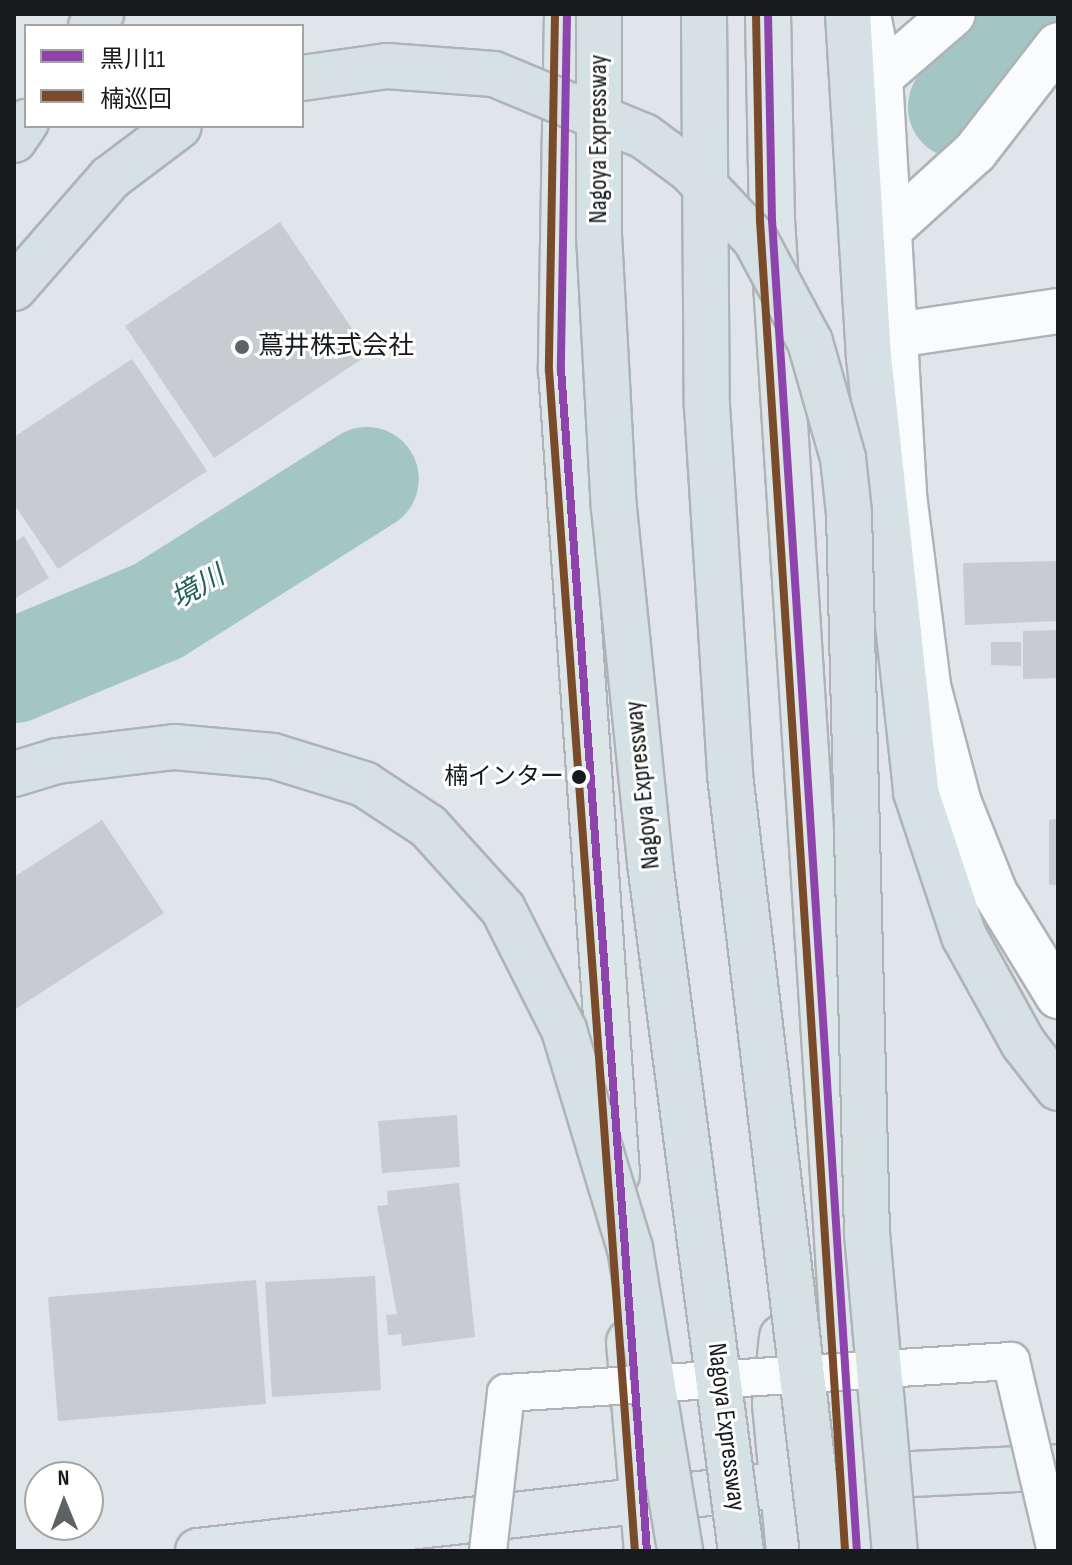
<!DOCTYPE html>
<html>
<head>
<meta charset="utf-8">
<style>
	body { margin:0 }
	#map { position:relative; width:1072px; height:1565px; overflow:hidden; background:#e0e5ea; font-family:"Sofia Sans Condensed","Noto Sans JP",sans-serif }
	div>[style] { position:absolute }
	[style*='--x'] { left:calc(var(--x)*1px); top:calc(var(--y)*1px); width:calc(var(--w)*1px); rotate:calc(var(--a)*1deg) }
	.river>* { height:104px; margin:-52px; padding:0 52px; transform-origin:52px; border-radius:52px; background:#a3c5c4 }
	.building>* { inset:0; background:#c8cbd0 }
	.roads { filter:drop-shadow(2px 0 #afb3b7) drop-shadow(-2px 0 #afb3b7) drop-shadow(0 2px #afb3b7) drop-shadow(0 -2px #afb3b7) }
	.minor>* { height:44px; margin:-22px; padding:0 22px; transform-origin:22px; border-radius:22px; background:#fafbfc }
	.trunk>* { height:44px; margin:-22px; padding:0 22px; transform-origin:22px; border-radius:22px; background:#dce6e8 }
	.motorway>* { height:44px; margin:-22px; padding:0 22px; transform-origin:22px; border-radius:22px; background:#d5e1e4 }
	.bridges { filter:drop-shadow(2px 0 #afb3b7) drop-shadow(-2px 0 #afb3b7) drop-shadow(0 2px #afb3b7) drop-shadow(0 -2px #afb3b7) }
	.pedestrian-bridge>* { height:36px; margin:-18px; padding:0 18px; transform-origin:18px; border-radius:18px; background:#fafbfc }
	.motorway-bridge>* { height:44px; margin:-22px; padding:0 22px; transform-origin:22px; border-radius:22px; background:#d5e1e4 }
	.bus-1>* { height:8px; margin:-4px; padding:0 4px; transform-origin:4px; border-radius:4px; background:#8e44ad }
	.bus-2>* { height:8px; margin:-4px; padding:0 4px; transform-origin:4px; border-radius:4px; background:#7a4b2a }
	.dots>* { width:22px; height:22px; translate:-50% -50%; box-sizing:border-box; border:4px solid #fff; border-radius:50% }
	span { translate:-50% -50%; white-space:nowrap; text-align:center; line-height:1.15; -webkit-text-stroke:6px #fff; paint-order:stroke }
	.bus-label { font-size:24px; color:#171b1e }
	.right { translate:-100% -50%; text-align:right }
	.street-label { font-size:26px; color:#171b1e }
	.poi-label { font-size:26px; color:#171b1e }
	.left { translate:0 -50%; text-align:left }
	.water-label { font-size:28px; color:#21605c; font-style:italic }
	.frame { position:absolute; inset:0; border:16px solid #171b1e; pointer-events:none }
	.legend { position:absolute; left:24px; top:24px; width:280px; height:104px; box-sizing:border-box; background:#fff; border:2px solid #a2a4a5; margin:0; padding:10px 14px; list-style:none; font-size:24px; color:#171b1e }
	.legend li { display:flex; align-items:center; gap:16px; height:40px }
	.legend b { width:40px; border:2px solid #a2a4a5 }
	.north { position:absolute; left:24px; top:1461px; width:80px; height:80px; box-sizing:border-box; background:#fff; border:2px solid #a2a4a5; border-radius:50%; rotate:359deg; font-size:22px; font-weight:700; line-height:32px; text-align:center; color:#171b1e }
	.north::after { content:''; display:block; margin:auto; width:28px; height:36px; background:#5d6265; clip-path:polygon(50% 0,100% 100%,50% 72%,0 100%) }
</style>
</head>
<body>
<div id="map">
	<div class="river">
		<i style="--x:960;--y:107;--w:113;--a:-55.5"></i>
		<i style="--x:14;--y:671;--w:156;--a:-22.6"></i>
		<i style="--x:158;--y:611;--w:247;--a:-32.3"></i>
	</div>
	<div class="building">
		<i style="clip-path:polygon(280px 222px,369px 354px,214px 458px,125px 326px)"></i>
		<i style="clip-path:polygon(132px 359px,207px 471px,58px 569px,14px 504px,14px 437px)"></i>
		<i style="clip-path:polygon(24px 536px,49px 578px,14px 599px,14px 542px)"></i>
		<i style="clip-path:polygon(1058px 561px,1058px 621px,965px 625px,963px 563px)"></i>
		<i style="clip-path:polygon(1058px 630px,1058px 678px,1023px 679px,1023px 631px)"></i>
		<i style="clip-path:polygon(991px 642px,1021px 642px,1021px 666px,991px 665px)"></i>
		<i style="clip-path:polygon(1058px 819px,1058px 885px,1049px 885px,1049px 820px)"></i>
		<i style="clip-path:polygon(102px 820px,164px 913px,14px 1010px,14px 877px)"></i>
		<i style="clip-path:polygon(457px 1115px,460px 1167px,382px 1173px,378px 1121px)"></i>
		<i style="clip-path:polygon(459px 1183px,475px 1337px,402px 1346px,401px 1334px,388px 1335px,386px 1315px,397px 1314px,377px 1206px,388px 1205px,387px 1191px)"></i>
		<i style="clip-path:polygon(375px 1276px,381px 1390px,272px 1397px,265px 1282px)"></i>
		<i style="clip-path:polygon(256px 1280px,266px 1404px,58px 1421px,48px 1297px)"></i>
	</div>
	<div class="roads">
		<div class="minor">
			<i style="--x:868;--y:14;--w:64;--a:79.2"></i>
			<i style="--x:880;--y:77;--w:419;--a:86.7"></i>
			<i style="--x:904;--y:495;--w:193;--a:82.8"></i>
			<i style="--x:928;--y:686;--w:121;--a:75.2"></i>
			<i style="--x:959;--y:803;--w:97;--a:68.2"></i>
			<i style="--x:995;--y:893;--w:121;--a:58.5"></i>
			<i style="--x:880;--y:77;--w:96;--a:-40.8"></i>
			<i style="--x:890;--y:229;--w:115;--a:-42.2"></i>
			<i style="--x:975;--y:152;--w:135;--a:-52.2"></i>
			<i style="--x:896;--y:335;--w:164;--a:-8.4"></i>
		</div>
		<div class="trunk">
			<i style="--x:567;--y:14;--w:355;--a:91"></i>
			<i style="--x:561;--y:369;--w:807;--a:86.02"></i>
			<i style="--x:768;--y:14;--w:206;--a:88.9"></i>
			<i style="--x:772;--y:220;--w:1334;--a:86.35"></i>
			<i style="--x:782;--y:1337;--w:67;--a:96"></i>
			<i style="--x:775;--y:1404;--w:148;--a:84.6"></i>
			<i style="--x:629;--y:1342;--w:210;--a:85.1"></i>
			<i style="--x:198;--y:1551;--w:655;--a:-6.49"></i>
			<i style="--x:849;--y:1477;--w:209;--a:-2.7"></i>
		</div>
		<div class="motorway">
			<i style="--x:848;--y:14;--w:344;--a:86.5"></i>
			<i style="--x:869;--y:357;--w:438;--a:83.8"></i>
			<i style="--x:916;--y:792;--w:152;--a:71.6"></i>
			<i style="--x:964;--y:936;--w:122;--a:61.1"></i>
			<i style="--x:1023;--y:1043;--w:57;--a:52.1"></i>
			<i style="--x:91;--y:26;--w:16;--a:-50"></i>
			<i style="--x:14;--y:140;--w:22;--a:-56"></i>
			<i style="--x:14;--y:288;--w:146;--a:-48.9"></i>
			<i style="--x:110;--y:178;--w:86;--a:-37"></i>
		</div>
	</div>
	<div class="bridges">
		<div class="pedestrian-bridge">
			<i style="--x:488;--y:1551;--w:159;--a:-83.5"></i>
			<i style="--x:506;--y:1393;--w:506;--a:-3.63"></i>
			<i style="--x:1011;--y:1361;--w:195;--a:76.7"></i>
		</div>
		<div class="motorway-bridge">
			<i style="--x:599;--y:14;--w:221;--a:90"></i>
			<i style="--x:599;--y:235;--w:273;--a:86.9"></i>
			<i style="--x:614;--y:508;--w:357;--a:84.2"></i>
			<i style="--x:650;--y:863;--w:694;--a:82.47"></i>
			<i style="--x:704;--y:14;--w:392;--a:89.6"></i>
			<i style="--x:707;--y:406;--w:370;--a:86.4"></i>
			<i style="--x:730;--y:775;--w:782;--a:83.17"></i>
			<i style="--x:302;--y:78;--w:86;--a:-8"></i>
			<i style="--x:387;--y:66;--w:107;--a:4.3"></i>
			<i style="--x:494;--y:74;--w:162;--a:22.5"></i>
			<i style="--x:644;--y:136;--w:56;--a:36.3"></i>
			<i style="--x:689;--y:169;--w:96;--a:46.7"></i>
			<i style="--x:755;--y:239;--w:117;--a:61.9"></i>
			<i style="--x:810;--y:342;--w:121;--a:74.1"></i>
			<i style="--x:843;--y:458;--w:55;--a:83.8"></i>
			<i style="--x:849;--y:513;--w:720;--a:88.57"></i>
			<i style="--x:867;--y:1233;--w:319;--a:85"></i>
			<i style="--x:14;--y:774;--w:45;--a:-16.8"></i>
			<i style="--x:57;--y:761;--w:118;--a:-6.8"></i>
			<i style="--x:174;--y:747;--w:99;--a:5.2"></i>
			<i style="--x:273;--y:756;--w:95;--a:17.1"></i>
			<i style="--x:364;--y:784;--w:77;--a:33.3"></i>
			<i style="--x:428;--y:826;--w:112;--a:47.9"></i>
			<i style="--x:503;--y:909;--w:136;--a:63.2"></i>
			<i style="--x:564;--y:1030;--w:228;--a:73.2"></i>
			<i style="--x:630;--y:1248;--w:307;--a:80.6"></i>
		</div>
	</div>
	<div class="bus-1">
		<i style="--x:567;--y:14;--w:355;--a:91"></i>
		<i style="--x:561;--y:369;--w:1185;--a:85.84"></i>
		<i style="--x:768;--y:14;--w:206;--a:88.9"></i>
		<i style="--x:772;--y:220;--w:1334;--a:86.35"></i>
	</div>
	<div class="bus-2">
		<i style="--x:555;--y:14;--w:356;--a:91"></i>
		<i style="--x:549;--y:370;--w:1184;--a:85.84"></i>
		<i style="--x:756;--y:14;--w:207;--a:88.9"></i>
		<i style="--x:760;--y:221;--w:1333;--a:86.34"></i>
	</div>
	<div class="dots">
		<i style="left:242px;top:347px;background:#5d6265"></i>
		<i style="left:579px;top:777px;background:#171b1e"></i>
	</div>
	<div class="bus-label">
		<span class="right" style="left:564px;top:777px">楠インター</span>
	</div>
	<div class="street-label">
		<span style="left:599px;top:139px;rotate:-90deg">Nagoya Expressway</span>
		<span style="left:643px;top:785px;rotate:-96deg">Nagoya Expressway</span>
		<span style="left:726px;top:1427px;rotate:83deg">Nagoya Expressway</span>
	</div>
	<div class="poi-label">
		<span class="left" style="left:258px;top:347px">蔦井株式会社</span>
	</div>
	<div class="water-label">
		<span style="left:198px;top:588px;rotate:-30deg">境川</span>
	</div>
	<div class="frame"></div>
	<ul class="legend">
	<li><b style="height:10px;background:#8e44ad"></b>黒川11</li>
	<li><b style="height:10px;background:#7a4b2a"></b>楠巡回</li>
	</ul>
	<div class="north">N</div>
</div>
</body>
</html>
